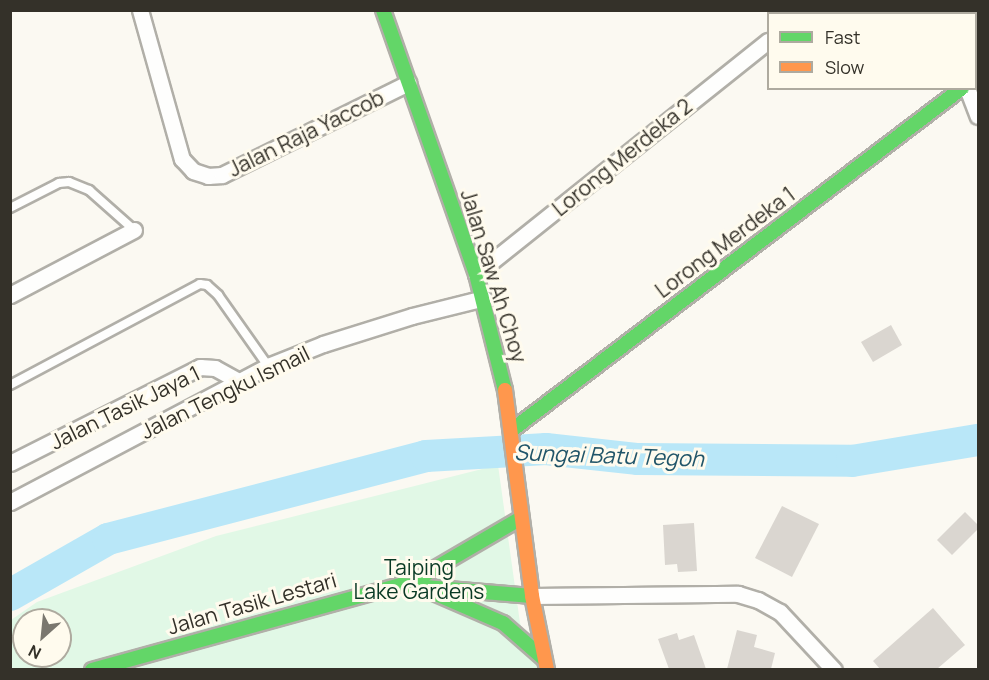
<!DOCTYPE html>
<html>
<head>
<meta charset="utf-8">
<style>
	body { margin:0 }
	#map { position:relative; width:989px; height:680px; overflow:hidden; background:#fbf9f2; font-family:Manrope,sans-serif }
	div>[style] { position:absolute }
	[style*='--x'] { left:calc(var(--x)*1px); top:calc(var(--y)*1px); width:calc(var(--w)*1px); rotate:calc(var(--a)*1deg) }
	.green>* { inset:0; background:#e1f8e6 }
	.river>* { height:32px; margin:-16px; padding:0 16px; transform-origin:16px; border-radius:16px; background:#b9e7f8 }
	.building>* { inset:0; background:#dad6d0 }
	.roads { filter:drop-shadow(2px 0 #b1afa8) drop-shadow(-2px 0 #b1afa8) drop-shadow(0 2px #b1afa8) drop-shadow(0 -2px #b1afa8) }
	.lane>* { height:8px; margin:-4px; padding:0 4px; transform-origin:4px; border-radius:4px; background:#fefefd }
	.street>* { height:15px; margin:-7.5px; padding:0 7.5px; transform-origin:7.5px; border-radius:7.5px; background:#fefefd }
	.fast>* { height:14px; margin:-7px; padding:0 7px; transform-origin:7px; border-radius:7px; background:#63d668 }
	.slow>* { height:14px; margin:-7px; padding:0 7px; transform-origin:7px; border-radius:7px; background:#ff974d }
	span { translate:-50% -50%; white-space:nowrap; text-align:center; line-height:1.15; -webkit-text-stroke:6px #fffbee; paint-order:stroke }
	.street-label { font-size:21px; color:#343129 }
	.park-label { font-size:21px; color:#093924 }
	.water-label { font-size:22px; color:#215569; font-style:italic }
	.frame { position:absolute; inset:0; border:12px solid #343129; pointer-events:none }
	.legend { position:absolute; left:767px; top:12px; width:210px; height:78px; box-sizing:border-box; background:#fffbee; border:2px solid #aeaa9f; margin:0; padding:8px 10px; list-style:none; font-size:18px; color:#343129 }
	.legend li { display:flex; align-items:center; gap:12px; height:30px }
	.legend b { width:30px; border:2px solid #aeaa9f }
	.north { position:absolute; left:12px; top:608px; width:60px; height:60px; box-sizing:border-box; background:#fffbee; border:2px solid #aeaa9f; border-radius:50%; rotate:207deg; font-size:16px; font-weight:700; line-height:24px; text-align:center; color:#343129 }
	.north::after { content:''; display:block; margin:auto; width:21px; height:27px; background:#7a776f; clip-path:polygon(50% 0,100% 100%,50% 72%,0 100%) }
</style>
</head>
<body>
<div id="map">
	<div class="green">
		<i style="clip-path:polygon(evenodd,498px 465px,520px 623px,538px 669px,11px 670px,11px 620px,37px 602px,216px 536px,498px 465px,24px 620px,60px 620px,60px 656px,24px 656px,24px 620px)"></i>
	</div>
	<div class="river">
		<i style="--x:10;--y:595;--w:113;--a:-29.7"></i>
		<i style="--x:108;--y:539;--w:329;--a:-14.6"></i>
		<i style="--x:426;--y:456;--w:120;--a:-3.3"></i>
		<i style="--x:546;--y:449;--w:93;--a:6.2"></i>
		<i style="--x:638;--y:459;--w:214;--a:0.5"></i>
		<i style="--x:852;--y:461;--w:128;--a:-9.5"></i>
	</div>
	<div class="building">
		<i style="clip-path:polygon(891px 325px,902px 345px,873px 362px,861px 342px)"></i>
		<i style="clip-path:polygon(782px 506px,819px 524px,792px 577px,755px 558px)"></i>
		<i style="clip-path:polygon(965px 512px,978px 525px,978px 529px,952px 555px,937px 540px)"></i>
		<i style="clip-path:polygon(694px 523px,697px 571px,678px 572px,677px 564px,665px 565px,663px 525px)"></i>
		<i style="clip-path:polygon(933px 608px,965px 645px,937px 669px,880px 669px,873px 661px)"></i>
		<i style="clip-path:polygon(737px 630px,757px 635px,754px 647px,775px 653px,771px 669px,727px 669px)"></i>
		<i style="clip-path:polygon(677px 633px,679px 640px,694px 635px,706px 669px,669px 669px,658px 639px)"></i>
	</div>
	<div class="roads">
		<div class="lane">
			<i style="--x:10;--y:208;--w:55;--a:-27"></i>
			<i style="--x:59;--y:183;--w:10;--a:-6"></i>
			<i style="--x:69;--y:182;--w:22;--a:22"></i>
			<i style="--x:89;--y:190;--w:60;--a:41.6"></i>
			<i style="--x:10;--y:385;--w:215;--a:-28"></i>
			<i style="--x:200;--y:284;--w:7;--a:8"></i>
			<i style="--x:207;--y:285;--w:15;--a:42"></i>
			<i style="--x:218;--y:295;--w:87;--a:54.8"></i>
		</div>
		<div class="street">
			<i style="--x:140;--y:10;--w:155;--a:74.3"></i>
			<i style="--x:182;--y:159;--w:16;--a:47"></i>
			<i style="--x:193;--y:171;--w:16;--a:18"></i>
			<i style="--x:208;--y:176;--w:14;--a:-4"></i>
			<i style="--x:222;--y:175;--w:208;--a:-26.3"></i>
			<i style="--x:939;--y:10;--w:4;--a:76"></i>
			<i style="--x:803;--y:14;--w:6;--a:-45"></i>
			<i style="--x:967;--y:88;--w:30;--a:69"></i>
			<i style="--x:476;--y:274;--w:374;--a:-38.6"></i>
			<i style="--x:10;--y:295;--w:140;--a:-27.7"></i>
			<i style="--x:10;--y:463;--w:213;--a:-26.8"></i>
			<i style="--x:200;--y:367;--w:15;--a:4"></i>
			<i style="--x:215;--y:368;--w:29;--a:29"></i>
			<i style="--x:10;--y:502;--w:292;--a:-27.8"></i>
			<i style="--x:268;--y:366;--w:59;--a:-21.8"></i>
			<i style="--x:323;--y:344;--w:93;--a:-17.5"></i>
			<i style="--x:412;--y:316;--w:74;--a:-14"></i>
			<i style="--x:532;--y:596;--w:206;--a:-0.6"></i>
			<i style="--x:738;--y:594;--w:21;--a:17"></i>
			<i style="--x:758;--y:600;--w:25;--a:29"></i>
			<i style="--x:780;--y:612;--w:79;--a:47"></i>
		</div>
		<div class="fast">
			<i style="--x:383;--y:10;--w:280;--a:70.6"></i>
			<i style="--x:476;--y:274;--w:120;--a:76"></i>
			<i style="--x:512;--y:430;--w:565;--a:-37.23"></i>
			<i style="--x:414;--y:584;--w:17;--a:-40"></i>
			<i style="--x:427;--y:573;--w:109;--a:-30.3"></i>
			<i style="--x:427;--y:590;--w:83;--a:23.5"></i>
			<i style="--x:503;--y:623;--w:55;--a:41.3"></i>
			<i style="--x:92;--y:670;--w:320;--a:-15.4"></i>
			<i style="--x:401;--y:585;--w:131;--a:4.8"></i>
		</div>
		<div class="slow">
			<i style="--x:505;--y:390;--w:208;--a:82.5"></i>
			<i style="--x:532;--y:596;--w:76;--a:78.5"></i>
		</div>
	</div>
	<div class="street-label">
		<span style="left:306px;top:133px;rotate:-26deg">Jalan Raja Yaccob</span>
		<span style="left:622px;top:157px;rotate:-39deg">Lorong Merdeka 2</span>
		<span style="left:725px;top:242px;rotate:-37deg">Lorong Merdeka 1</span>
		<span style="left:494px;top:276px;rotate:73deg">Jalan Saw Ah Choy</span>
		<span style="left:225px;top:392px;rotate:-26deg">Jalan Tengku Ismail</span>
		<span style="left:125px;top:407px;rotate:-26deg">Jalan Tasik Jaya 1</span>
		<span style="left:252px;top:603px;rotate:-16deg">Jalan Tasik Lestari</span>
	</div>
	<div class="park-label">
		<span style="left:419px;top:579px">Taiping<br>Lake Gardens</span>
	</div>
	<div class="water-label">
		<span style="left:609px;top:456px;rotate:2deg">Sungai Batu Tegoh</span>
	</div>
	<div class="frame"></div>
	<ul class="legend">
	<li><b style="height:8px;background:#63d668"></b>Fast</li>
	<li><b style="height:8px;background:#ff974d"></b>Slow</li>
	</ul>
	<div class="north">N</div>
</div>
</body>
</html>
